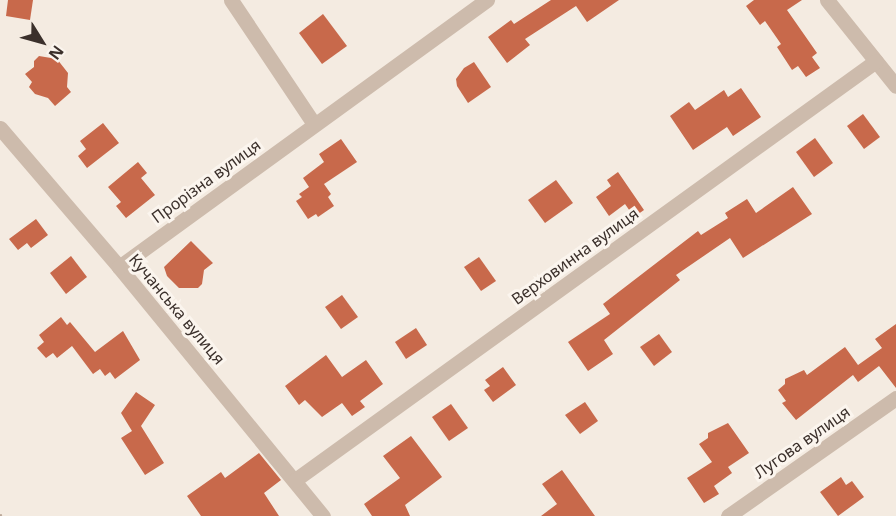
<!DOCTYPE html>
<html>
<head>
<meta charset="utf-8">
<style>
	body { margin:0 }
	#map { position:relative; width:896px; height:516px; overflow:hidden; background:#f4ebe1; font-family:"Noto Sans",sans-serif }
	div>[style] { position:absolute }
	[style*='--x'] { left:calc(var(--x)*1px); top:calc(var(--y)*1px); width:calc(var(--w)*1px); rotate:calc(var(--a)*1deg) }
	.building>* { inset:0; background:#c8694b }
	.path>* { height:3px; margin-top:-1.5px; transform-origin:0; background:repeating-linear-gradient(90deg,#b9a596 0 3px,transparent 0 6px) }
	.street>* { height:15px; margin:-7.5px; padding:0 7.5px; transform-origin:7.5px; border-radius:7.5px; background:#cdbbac }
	span { translate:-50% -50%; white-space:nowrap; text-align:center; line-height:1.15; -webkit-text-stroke:6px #fbf5ee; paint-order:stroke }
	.street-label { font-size:16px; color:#3b302b }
	.north { position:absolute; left:12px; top:12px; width:60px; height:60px; -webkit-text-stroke:4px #fbf5ee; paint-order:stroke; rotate:127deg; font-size:16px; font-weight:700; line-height:24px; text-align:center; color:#3b302b }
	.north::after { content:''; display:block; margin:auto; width:21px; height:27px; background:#3b302b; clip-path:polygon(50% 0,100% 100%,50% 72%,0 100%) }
</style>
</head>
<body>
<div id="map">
	<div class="building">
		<i style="clip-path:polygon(8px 0,33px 0,30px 20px,6px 16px)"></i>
		<i style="clip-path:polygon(551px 0,619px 0,587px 22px,576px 6px,525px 39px,530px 45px,507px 63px,488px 37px,511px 20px,514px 24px)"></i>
		<i style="clip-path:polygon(754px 0,802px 0,787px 10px,817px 53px,812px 57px,820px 68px,806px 77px,798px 66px,792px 70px,777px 47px,781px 44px,765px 21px,760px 25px,746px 6px)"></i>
		<i style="clip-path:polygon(323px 14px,347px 46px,322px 64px,299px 33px)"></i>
		<i style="clip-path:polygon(39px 56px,57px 59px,68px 73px,67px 87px,71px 92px,55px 106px,48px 98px,35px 94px,29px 87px,32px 82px,25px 74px,34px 67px,34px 61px)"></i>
		<i style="clip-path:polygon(474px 62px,491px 87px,468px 103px,457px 86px,456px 79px,464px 68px)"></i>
		<i style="clip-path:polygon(741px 88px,761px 117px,733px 136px,727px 127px,693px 150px,670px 116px,689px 102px,695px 110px,724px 90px,728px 97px)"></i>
		<i style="clip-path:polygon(863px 114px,880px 137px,864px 149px,847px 126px)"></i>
		<i style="clip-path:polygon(103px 123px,119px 143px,87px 168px,78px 156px,86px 149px,80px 141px)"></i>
		<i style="clip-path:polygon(815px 138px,833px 163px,814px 177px,796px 152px)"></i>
		<i style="clip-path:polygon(341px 139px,357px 162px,324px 184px,331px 194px,328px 197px,334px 206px,318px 217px,316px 214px,308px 219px,296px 201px,302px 197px,299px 194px,309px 187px,303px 178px,324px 162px,319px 154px)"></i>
		<i style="clip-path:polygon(138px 162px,147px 173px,141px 178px,155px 195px,126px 218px,116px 206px,121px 202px,108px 187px)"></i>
		<i style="clip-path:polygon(618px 172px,644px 210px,634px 217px,625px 204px,609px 216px,596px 197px,611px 186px,607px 180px)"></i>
		<i style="clip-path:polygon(556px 180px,573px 203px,545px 223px,528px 200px)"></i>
		<i style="clip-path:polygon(793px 187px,812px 214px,743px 258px,730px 238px,676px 275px,680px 280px,604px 340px,613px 354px,588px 371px,568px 342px,610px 314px,603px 304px,698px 231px,701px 235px,728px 218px,725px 213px,747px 199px,756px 213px)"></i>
		<i style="clip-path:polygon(36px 219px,48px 235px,31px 248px,27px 243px,18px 250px,9px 239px)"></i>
		<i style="clip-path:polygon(191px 241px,213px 263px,204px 270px,202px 284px,198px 288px,179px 288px,167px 276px,164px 267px)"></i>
		<i style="clip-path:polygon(71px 256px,87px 277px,66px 294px,50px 273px)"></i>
		<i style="clip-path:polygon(479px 257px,496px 281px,481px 291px,464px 267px)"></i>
		<i style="clip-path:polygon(342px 295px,358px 317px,341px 329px,325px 307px)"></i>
		<i style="clip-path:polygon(61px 317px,67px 325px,70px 322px,95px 352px,123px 331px,140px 360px,115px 379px,110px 372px,105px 376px,100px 369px,93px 374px,72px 346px,57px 358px,53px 353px,46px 358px,37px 348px,44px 342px,39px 335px)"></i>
		<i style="clip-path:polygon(896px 324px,896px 388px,879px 366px,858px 382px,853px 375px,796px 420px,782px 403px,786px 401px,778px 390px,785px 384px,785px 379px,804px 370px,807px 375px,845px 347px,858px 365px,882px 348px,875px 339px)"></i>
		<i style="clip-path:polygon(416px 328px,427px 345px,406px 359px,395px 342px)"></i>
		<i style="clip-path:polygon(659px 334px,672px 352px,654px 366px,640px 347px)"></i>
		<i style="clip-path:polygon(326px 355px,342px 377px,366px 360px,383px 384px,360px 401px,365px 407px,352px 416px,342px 403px,322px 417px,305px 400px,299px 405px,285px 386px)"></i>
		<i style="clip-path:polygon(503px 367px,516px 385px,493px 402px,484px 390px,490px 386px,485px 380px)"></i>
		<i style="clip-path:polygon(136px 392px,155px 405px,141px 426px,164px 463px,145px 475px,121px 438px,132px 431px,121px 413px)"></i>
		<i style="clip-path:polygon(585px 402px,598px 421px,580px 434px,565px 415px)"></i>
		<i style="clip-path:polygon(451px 404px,468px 428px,449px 441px,432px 417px)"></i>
		<i style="clip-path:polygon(728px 423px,749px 453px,728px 467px,732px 473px,714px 486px,719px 494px,704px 503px,687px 478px,712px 462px,699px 444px,708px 438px,708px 433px)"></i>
		<i style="clip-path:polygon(411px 436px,442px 477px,405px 505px,410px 516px,372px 516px,364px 504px,400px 478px,383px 456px)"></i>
		<i style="clip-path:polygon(259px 453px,281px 480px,264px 493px,279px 516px,201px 516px,187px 496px,221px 472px,225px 478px)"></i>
		<i style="clip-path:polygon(562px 470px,595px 516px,541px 516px,557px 504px,542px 484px)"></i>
		<i style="clip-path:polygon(841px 477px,846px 485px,852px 481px,864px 497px,838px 516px,820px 492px)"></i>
	</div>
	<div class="path">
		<i style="--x:0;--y:514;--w:2;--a:63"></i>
	</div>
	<div class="street">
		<i style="--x:231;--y:0;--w:149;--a:56.2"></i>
		<i style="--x:827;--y:0;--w:110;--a:51.3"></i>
		<i style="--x:0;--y:128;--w:183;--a:49.4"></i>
		<i style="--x:119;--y:267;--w:322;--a:50.7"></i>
		<i style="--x:119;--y:267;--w:455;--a:-36"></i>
		<i style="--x:295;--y:480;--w:716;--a:-35.8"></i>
		<i style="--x:728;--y:516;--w:205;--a:-35.1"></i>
	</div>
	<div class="street-label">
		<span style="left:206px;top:181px;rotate:-36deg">Прорізна вулиця</span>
		<span style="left:575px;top:256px;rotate:-36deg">Верховинна вулиця</span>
		<span style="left:177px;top:309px;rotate:50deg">Кучанська вулиця</span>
		<span style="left:802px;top:442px;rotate:-35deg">Лугова вулиця</span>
	</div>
	<div class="north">N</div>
</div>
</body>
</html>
